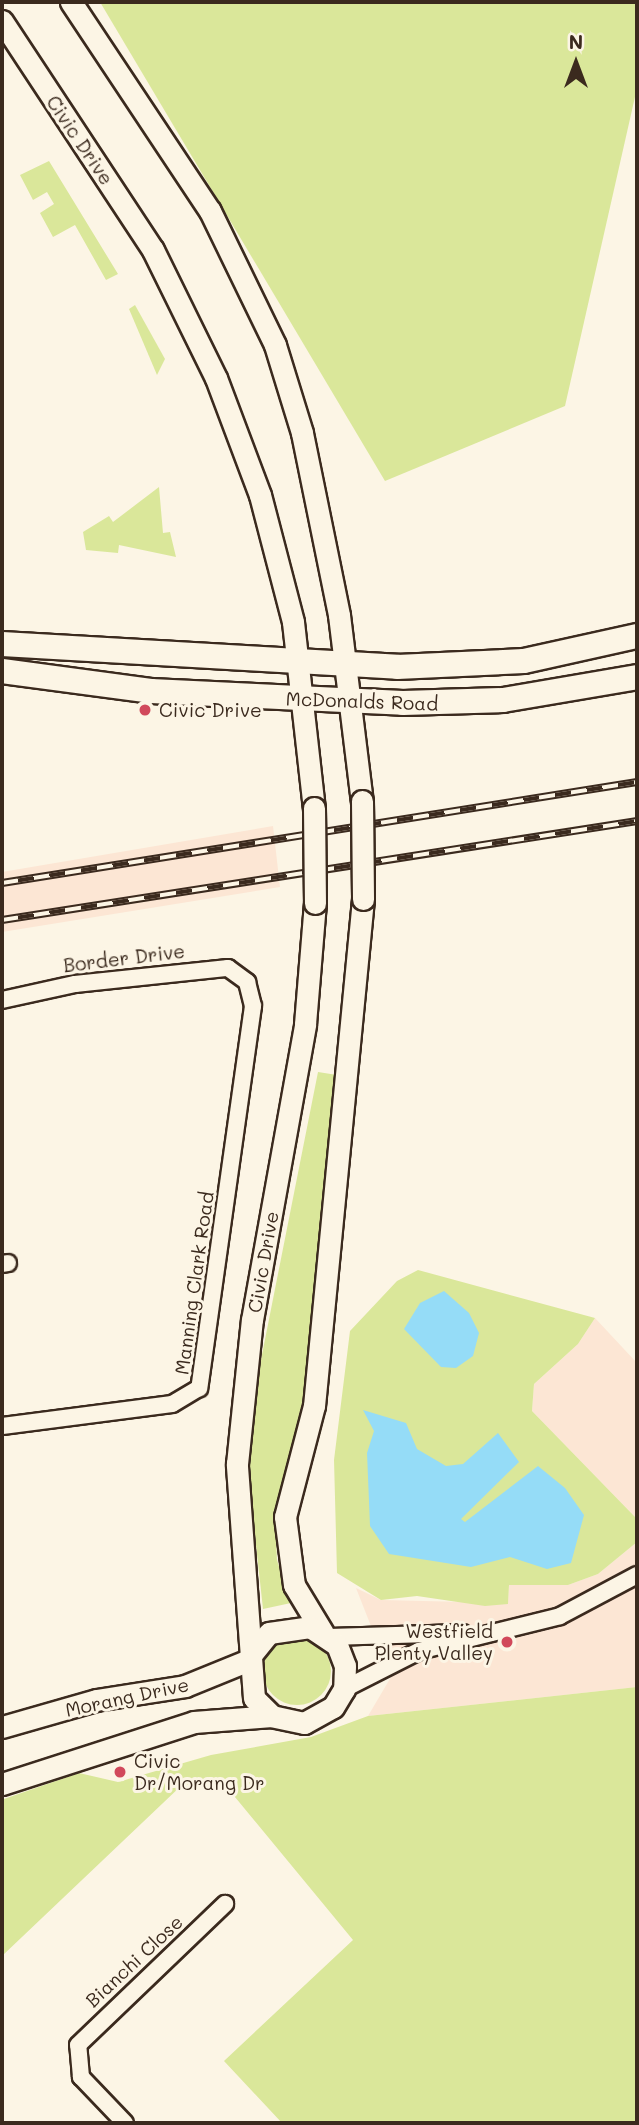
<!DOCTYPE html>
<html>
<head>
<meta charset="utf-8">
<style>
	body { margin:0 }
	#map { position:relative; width:639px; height:2125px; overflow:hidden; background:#fcf5e5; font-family:Mali,sans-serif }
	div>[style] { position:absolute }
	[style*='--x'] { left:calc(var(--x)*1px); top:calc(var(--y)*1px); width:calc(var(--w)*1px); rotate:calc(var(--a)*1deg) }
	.built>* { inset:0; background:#fce6d4 }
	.green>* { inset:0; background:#dae79a }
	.round { border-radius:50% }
	.water>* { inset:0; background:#95dcf7 }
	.roads { filter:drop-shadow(2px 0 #3b2a1e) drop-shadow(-2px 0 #3b2a1e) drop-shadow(0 2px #3b2a1e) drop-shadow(0 -2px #3b2a1e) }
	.minor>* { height:16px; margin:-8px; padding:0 8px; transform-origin:8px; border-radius:8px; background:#fcf5e5 }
	.secondary>* { height:21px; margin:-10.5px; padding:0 10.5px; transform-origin:10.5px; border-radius:10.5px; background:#fcf5e5 }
	.primary>* { height:24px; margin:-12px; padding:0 12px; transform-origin:12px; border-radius:12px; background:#fcf5e5 }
	.rail>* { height:8px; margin-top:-4px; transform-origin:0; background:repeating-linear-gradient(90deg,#fcf5e5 0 16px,#3b2a1e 0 32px); box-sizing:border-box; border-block:2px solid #3b2a1e }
	.bridges { filter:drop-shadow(2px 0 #3b2a1e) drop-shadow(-2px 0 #3b2a1e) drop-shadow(0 2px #3b2a1e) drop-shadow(0 -2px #3b2a1e) }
	.secondary-bridge>* { height:21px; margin:-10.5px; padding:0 10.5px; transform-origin:10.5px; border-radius:10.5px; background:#fcf5e5 }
	.dots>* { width:19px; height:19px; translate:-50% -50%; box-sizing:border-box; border:4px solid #fcf5e5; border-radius:50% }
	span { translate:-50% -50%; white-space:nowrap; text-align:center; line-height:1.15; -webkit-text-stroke:6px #fcf5e5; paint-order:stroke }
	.street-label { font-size:19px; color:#3b2a1e }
	.poi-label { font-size:19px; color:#3b2a1e }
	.left { translate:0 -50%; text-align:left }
	.right { translate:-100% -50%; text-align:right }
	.frame { position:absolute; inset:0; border:4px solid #3b2a1e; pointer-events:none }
	.north { position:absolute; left:541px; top:28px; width:70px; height:70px; -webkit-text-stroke:5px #fcf5e5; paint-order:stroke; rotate:0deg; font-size:19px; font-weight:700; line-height:28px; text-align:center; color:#3b2a1e }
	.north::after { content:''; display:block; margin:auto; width:24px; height:32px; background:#3b2a1e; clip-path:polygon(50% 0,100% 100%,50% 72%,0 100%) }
</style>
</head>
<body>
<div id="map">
	<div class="built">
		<i style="clip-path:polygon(273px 826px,280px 887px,2px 932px,2px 872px)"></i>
		<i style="clip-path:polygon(595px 1318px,637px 1363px,637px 1519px,532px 1411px,534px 1384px,578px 1344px)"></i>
		<i style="clip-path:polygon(637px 1542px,637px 1687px,368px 1716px,391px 1677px,356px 1588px,381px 1600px,508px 1603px,509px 1584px,568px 1585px,598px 1574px)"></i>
	</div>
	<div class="green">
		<i style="clip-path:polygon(100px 2px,637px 2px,637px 88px,565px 406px,385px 481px)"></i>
		<i style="clip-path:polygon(49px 161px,118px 274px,106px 280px,75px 225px,53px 237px,40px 213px,54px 204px,47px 192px,33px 200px,20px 175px)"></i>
		<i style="clip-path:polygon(135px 305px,165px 359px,157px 375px,129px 309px)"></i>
		<i style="clip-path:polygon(159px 487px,163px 533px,170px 532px,176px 557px,119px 545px,118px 553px,86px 550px,83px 532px,109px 516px,113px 522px)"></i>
		<i style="clip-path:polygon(318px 1072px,337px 1075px,301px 1423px,275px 1520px,277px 1560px,291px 1603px,263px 1609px,248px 1472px,252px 1405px)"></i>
		<i style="clip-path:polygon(418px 1270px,595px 1318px,578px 1344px,534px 1384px,532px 1411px,637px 1519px,637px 1542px,598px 1574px,568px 1585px,509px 1585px,508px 1604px,485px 1606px,417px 1596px,381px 1600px,337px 1573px,334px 1460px,350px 1331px,397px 1281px)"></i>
		<i class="round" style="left:263px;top:1637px;width:68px;height:68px"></i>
		<i style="clip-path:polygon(637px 1687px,637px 2123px,282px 2123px,224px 2061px,353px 1940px,230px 1791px,183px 1784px,2px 1956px,4px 1799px,79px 1773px,118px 1782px,211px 1755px,311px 1737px,368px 1716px)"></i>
	</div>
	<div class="water">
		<i style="clip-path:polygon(444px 1291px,469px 1313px,479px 1333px,473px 1356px,456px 1368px,441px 1367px,404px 1329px,420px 1303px)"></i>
		<i style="clip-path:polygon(363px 1410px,406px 1423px,417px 1449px,446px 1466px,463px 1464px,498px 1433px,519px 1462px,461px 1519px,465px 1522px,538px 1466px,565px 1488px,584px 1515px,571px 1563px,547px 1569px,510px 1557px,471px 1567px,389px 1554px,370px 1526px,367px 1453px,374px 1431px)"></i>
	</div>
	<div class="roads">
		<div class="minor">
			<i style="--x:2;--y:1000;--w:75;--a:-12.4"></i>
			<i style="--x:75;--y:984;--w:154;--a:-6"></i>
			<i style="--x:228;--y:968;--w:24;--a:36"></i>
			<i style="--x:247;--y:982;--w:25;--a:76"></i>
			<i style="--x:253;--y:1006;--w:386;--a:98"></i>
			<i style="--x:199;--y:1388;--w:31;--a:149"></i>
			<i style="--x:172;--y:1404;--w:171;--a:172.6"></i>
			<i style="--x:2;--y:1264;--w:6;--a:-9"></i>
			<i style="--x:329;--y:1637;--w:134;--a:-1.7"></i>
			<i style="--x:344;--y:1689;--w:84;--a:-26.9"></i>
			<i style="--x:419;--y:1651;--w:145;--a:-13.9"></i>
			<i style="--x:560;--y:1616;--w:87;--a:-28"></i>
			<i style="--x:125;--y:2123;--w:64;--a:-133.7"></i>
			<i style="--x:81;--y:2077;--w:32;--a:-95"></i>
			<i style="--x:78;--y:2045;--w:204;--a:-43.8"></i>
		</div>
		<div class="secondary">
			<i style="--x:71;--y:2;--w:251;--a:56.4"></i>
			<i style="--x:210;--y:211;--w:149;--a:64.1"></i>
			<i style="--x:275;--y:345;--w:92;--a:72.9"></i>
			<i style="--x:302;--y:433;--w:186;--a:78.5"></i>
			<i style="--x:339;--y:615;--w:187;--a:83"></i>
			<i style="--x:2;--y:21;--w:274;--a:56.6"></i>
			<i style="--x:153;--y:250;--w:143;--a:63.8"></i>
			<i style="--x:216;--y:378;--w:125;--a:69.4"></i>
			<i style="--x:260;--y:495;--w:131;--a:75.4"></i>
			<i style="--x:293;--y:622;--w:187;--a:83.6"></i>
			<i style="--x:323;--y:1633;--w:56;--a:-121.1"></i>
			<i style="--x:294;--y:1585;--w:69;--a:-97.5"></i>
			<i style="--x:285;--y:1517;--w:115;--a:-75.4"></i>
			<i style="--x:314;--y:1406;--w:509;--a:-84.48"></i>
			<i style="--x:252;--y:1654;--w:27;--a:-51"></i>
			<i style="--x:269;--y:1633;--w:41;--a:-8.3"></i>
			<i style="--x:310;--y:1627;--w:32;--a:34"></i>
			<i style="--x:337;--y:1645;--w:22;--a:69"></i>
			<i style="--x:345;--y:1666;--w:23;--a:92"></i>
			<i style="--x:344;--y:1689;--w:21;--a:121"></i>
			<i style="--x:333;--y:1707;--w:33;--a:151"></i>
			<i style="--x:304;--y:1723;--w:33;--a:-168"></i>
			<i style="--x:272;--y:1716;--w:25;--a:-135"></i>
			<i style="--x:254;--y:1698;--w:235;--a:-94.2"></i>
			<i style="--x:237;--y:1464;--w:145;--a:-84.1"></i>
			<i style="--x:252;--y:1320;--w:301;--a:-79.8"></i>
			<i style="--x:305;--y:1024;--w:121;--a:-85.3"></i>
			<i style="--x:2;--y:1727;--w:98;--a:-16"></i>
			<i style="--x:96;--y:1700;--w:90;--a:-8.9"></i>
			<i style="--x:185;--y:1686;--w:69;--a:-22.1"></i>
			<i style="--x:2;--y:1784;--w:202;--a:-17.9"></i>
			<i style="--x:194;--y:1722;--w:78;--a:-4.4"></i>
		</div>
		<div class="primary">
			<i style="--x:2;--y:644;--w:396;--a:3.3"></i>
			<i style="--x:397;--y:667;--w:127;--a:-2.7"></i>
			<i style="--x:524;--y:661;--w:116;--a:-12.5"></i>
			<i style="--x:2;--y:671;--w:150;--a:7.6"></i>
			<i style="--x:151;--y:691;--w:252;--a:2.7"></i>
			<i style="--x:403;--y:703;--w:100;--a:-1.7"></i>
			<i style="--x:503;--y:700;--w:136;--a:-9.7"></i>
		</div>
	</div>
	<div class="rail">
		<i style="--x:2;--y:883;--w:643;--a:-9.04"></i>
		<i style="--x:2;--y:920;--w:643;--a:-8.86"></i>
	</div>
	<div class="bridges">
		<div class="secondary-bridge">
			<i style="--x:362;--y:801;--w:98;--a:89.4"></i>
			<i style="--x:314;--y:808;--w:95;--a:89.4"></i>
		</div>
	</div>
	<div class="dots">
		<i style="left:145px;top:710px;background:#d1495b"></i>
		<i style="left:507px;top:1642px;background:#d1495b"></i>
		<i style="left:120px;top:1772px;background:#d1495b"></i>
	</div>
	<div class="street-label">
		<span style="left:80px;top:140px;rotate:56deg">Civic Drive</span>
		<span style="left:362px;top:701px;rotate:2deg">McDonalds Road</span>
		<span style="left:124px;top:958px;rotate:-7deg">Border Drive</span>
		<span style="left:263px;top:1262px;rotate:-80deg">Civic Drive</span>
		<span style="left:194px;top:1283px;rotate:-82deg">Manning Clark Road</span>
		<span style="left:127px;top:1697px;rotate:-12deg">Morang Drive</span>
		<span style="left:134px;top:1961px;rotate:-43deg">Bianchi Close</span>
	</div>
	<div class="poi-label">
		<span class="left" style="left:159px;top:710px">Civic Drive</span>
		<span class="right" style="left:493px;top:1642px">Westfield<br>Plenty Valley</span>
		<span class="left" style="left:134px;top:1772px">Civic<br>Dr/Morang Dr</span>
	</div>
	<div class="frame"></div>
	<div class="north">N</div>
</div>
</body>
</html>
